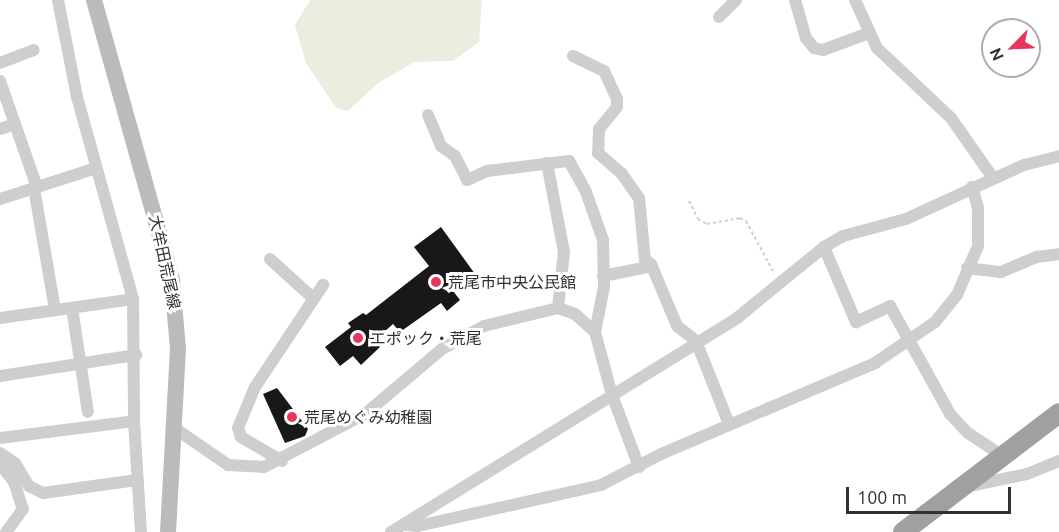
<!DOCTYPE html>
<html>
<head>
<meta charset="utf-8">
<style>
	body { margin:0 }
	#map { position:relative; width:1059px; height:532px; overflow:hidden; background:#fff; font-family:Ubuntu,"Noto Sans JP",sans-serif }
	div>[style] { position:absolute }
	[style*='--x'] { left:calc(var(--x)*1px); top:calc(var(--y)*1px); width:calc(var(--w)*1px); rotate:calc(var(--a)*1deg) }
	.green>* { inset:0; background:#e9eedf }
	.building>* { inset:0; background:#181818 }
	.path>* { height:2px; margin-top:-1px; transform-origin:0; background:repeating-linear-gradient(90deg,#cecece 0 3px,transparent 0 6px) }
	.minor>* { height:12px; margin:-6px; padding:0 6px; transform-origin:6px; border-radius:6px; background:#cecece }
	.secondary>* { height:16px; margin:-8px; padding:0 8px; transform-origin:8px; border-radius:8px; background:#bbb }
	.trunk>* { height:20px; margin:-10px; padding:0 10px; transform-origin:10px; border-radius:10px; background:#a0a0a0 }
	.dots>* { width:16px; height:16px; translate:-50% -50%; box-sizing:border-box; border:3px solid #fff; border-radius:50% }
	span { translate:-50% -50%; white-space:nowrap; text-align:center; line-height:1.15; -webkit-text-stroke:6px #fff; paint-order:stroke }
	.street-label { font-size:16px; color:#313131 }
	.poi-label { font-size:16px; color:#313131 }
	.left { translate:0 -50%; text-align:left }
	.north { position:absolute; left:981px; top:18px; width:60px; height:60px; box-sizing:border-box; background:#fff; border:2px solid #adadad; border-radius:50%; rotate:246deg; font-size:16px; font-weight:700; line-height:24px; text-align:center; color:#313131 }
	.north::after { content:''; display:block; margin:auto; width:21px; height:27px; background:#e5365c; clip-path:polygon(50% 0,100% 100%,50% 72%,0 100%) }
	.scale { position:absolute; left:846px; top:487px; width:165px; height:27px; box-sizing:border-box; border:3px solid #313131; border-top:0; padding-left:8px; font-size:18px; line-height:21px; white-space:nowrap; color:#313131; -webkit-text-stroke:4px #fff; paint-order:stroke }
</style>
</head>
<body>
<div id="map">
	<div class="green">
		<i style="clip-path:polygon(310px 0,482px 0,479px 42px,453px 61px,414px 62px,377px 84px,348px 111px,336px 108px,306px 63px,295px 25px)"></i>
	</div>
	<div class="building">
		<i style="clip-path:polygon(441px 227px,475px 274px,453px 291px,460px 300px,447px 311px,441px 303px,400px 332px,393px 324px,375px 340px,380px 347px,361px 365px,353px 356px,340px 366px,325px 347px,351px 327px,348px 323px,363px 313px,366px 315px,429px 266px,414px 247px)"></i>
		<i style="clip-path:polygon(277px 388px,308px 429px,305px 436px,285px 443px,263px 394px)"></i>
	</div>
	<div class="path">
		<i style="--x:689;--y:201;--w:20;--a:63"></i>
		<i style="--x:698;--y:219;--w:10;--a:29"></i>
		<i style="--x:707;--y:224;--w:34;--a:-10"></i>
		<i style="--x:740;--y:218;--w:7;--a:27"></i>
		<i style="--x:746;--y:221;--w:59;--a:61.7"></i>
	</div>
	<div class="minor">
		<i style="--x:58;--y:0;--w:99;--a:78.9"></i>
		<i style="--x:77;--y:97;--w:210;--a:74.5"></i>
		<i style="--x:133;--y:299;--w:122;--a:89.5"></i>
		<i style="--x:134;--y:421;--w:111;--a:86.4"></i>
		<i style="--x:795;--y:0;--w:40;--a:74"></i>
		<i style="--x:806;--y:38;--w:13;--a:51"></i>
		<i style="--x:814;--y:48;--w:9;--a:13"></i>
		<i style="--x:823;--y:50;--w:49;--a:-20.3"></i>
		<i style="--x:855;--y:0;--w:53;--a:65.4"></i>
		<i style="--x:877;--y:48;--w:102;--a:43.4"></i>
		<i style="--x:951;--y:118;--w:73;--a:55"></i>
		<i style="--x:719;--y:17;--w:24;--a:-45"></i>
		<i style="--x:573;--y:56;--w:34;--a:26"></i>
		<i style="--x:604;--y:71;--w:31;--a:65"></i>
		<i style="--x:617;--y:99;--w:8;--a:90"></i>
		<i style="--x:617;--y:107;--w:28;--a:129"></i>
		<i style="--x:599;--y:129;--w:24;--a:92"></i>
		<i style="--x:598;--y:153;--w:32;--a:41"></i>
		<i style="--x:622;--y:174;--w:29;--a:55"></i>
		<i style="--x:639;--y:198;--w:62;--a:84.5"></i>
		<i style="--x:645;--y:260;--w:7;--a:34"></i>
		<i style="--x:651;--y:264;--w:67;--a:67.2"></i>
		<i style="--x:677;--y:326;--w:24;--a:38"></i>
		<i style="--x:696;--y:341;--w:89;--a:68.3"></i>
		<i style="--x:0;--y:63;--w:36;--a:-21"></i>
		<i style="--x:0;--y:81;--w:112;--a:70.8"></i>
		<i style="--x:428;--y:115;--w:34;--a:67"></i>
		<i style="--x:441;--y:146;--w:17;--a:36"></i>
		<i style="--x:455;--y:156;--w:27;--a:63"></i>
		<i style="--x:467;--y:180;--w:22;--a:-24"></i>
		<i style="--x:487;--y:171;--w:83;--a:-7"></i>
		<i style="--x:569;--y:161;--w:35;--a:61"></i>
		<i style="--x:586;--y:192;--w:51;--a:70.5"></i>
		<i style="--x:603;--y:240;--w:47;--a:88.8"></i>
		<i style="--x:604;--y:287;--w:46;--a:101.3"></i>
		<i style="--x:0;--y:129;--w:16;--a:-18"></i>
		<i style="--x:547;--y:163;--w:91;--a:79.2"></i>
		<i style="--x:564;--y:252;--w:56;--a:96.1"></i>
		<i style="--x:34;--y:188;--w:124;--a:80.2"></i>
		<i style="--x:0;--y:199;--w:101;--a:-17.9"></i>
		<i style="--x:824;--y:247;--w:82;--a:66.9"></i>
		<i style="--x:856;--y:322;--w:38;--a:-25"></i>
		<i style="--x:890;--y:306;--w:124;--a:60.9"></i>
		<i style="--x:950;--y:414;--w:26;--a:47"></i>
		<i style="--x:968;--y:433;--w:43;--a:33.7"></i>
		<i style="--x:270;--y:259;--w:59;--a:42.3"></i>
		<i style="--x:967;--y:268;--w:34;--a:7"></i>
		<i style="--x:1001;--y:272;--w:38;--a:-23"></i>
		<i style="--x:1036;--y:257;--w:23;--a:-7"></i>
		<i style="--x:603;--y:276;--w:50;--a:-11.5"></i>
		<i style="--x:72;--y:308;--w:105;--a:81.3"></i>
		<i style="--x:0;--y:318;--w:134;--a:-8.1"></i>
		<i style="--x:0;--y:376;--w:138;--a:-8.8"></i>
		<i style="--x:173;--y:427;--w:67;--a:34.6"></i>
		<i style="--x:228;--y:465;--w:36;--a:3"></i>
		<i style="--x:264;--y:467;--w:114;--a:-27.7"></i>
		<i style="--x:365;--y:414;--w:101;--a:-40.2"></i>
		<i style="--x:442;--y:349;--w:48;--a:-28.7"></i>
		<i style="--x:484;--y:326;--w:76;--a:-13.7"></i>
		<i style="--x:558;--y:308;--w:18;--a:19"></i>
		<i style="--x:575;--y:314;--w:27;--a:42"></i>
		<i style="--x:595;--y:332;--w:65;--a:74.9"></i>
		<i style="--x:612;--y:395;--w:77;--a:69.4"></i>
		<i style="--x:0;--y:438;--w:135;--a:-7.2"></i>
		<i style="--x:0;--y:453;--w:18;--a:34"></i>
		<i style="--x:15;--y:463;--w:27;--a:59"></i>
		<i style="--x:29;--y:486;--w:16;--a:27"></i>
		<i style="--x:43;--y:493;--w:95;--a:-7.9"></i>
		<i style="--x:282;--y:461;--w:48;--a:-149.7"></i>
		<i style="--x:241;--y:437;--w:9;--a:-108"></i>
		<i style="--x:238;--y:428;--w:44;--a:-67.5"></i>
		<i style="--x:255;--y:387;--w:123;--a:-56.3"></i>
		<i style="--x:0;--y:464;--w:23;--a:52"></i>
		<i style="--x:14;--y:482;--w:28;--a:72"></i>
		<i style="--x:23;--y:509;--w:29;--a:126"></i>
		<i style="--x:969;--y:486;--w:59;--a:-11.7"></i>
		<i style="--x:1027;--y:474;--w:35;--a:-22"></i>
		<i style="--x:405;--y:525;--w:13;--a:4"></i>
		<i style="--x:418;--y:526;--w:188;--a:-12.6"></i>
		<i style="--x:601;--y:485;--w:68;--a:-27.3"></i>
		<i style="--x:661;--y:454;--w:233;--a:-23"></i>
		<i style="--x:875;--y:363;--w:73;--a:-34.3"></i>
		<i style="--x:935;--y:322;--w:35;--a:-51"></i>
		<i style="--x:957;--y:295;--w:53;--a:-66.8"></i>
		<i style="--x:978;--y:246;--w:38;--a:-90"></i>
		<i style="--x:978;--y:208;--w:22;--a:-106"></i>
		<i style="--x:391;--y:532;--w:407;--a:-31.7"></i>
		<i style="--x:737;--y:318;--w:112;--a:-39.2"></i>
		<i style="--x:824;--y:247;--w:22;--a:-30"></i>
		<i style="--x:843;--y:236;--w:65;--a:-15.1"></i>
		<i style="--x:906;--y:219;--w:130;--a:-24.6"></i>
		<i style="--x:1024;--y:165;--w:36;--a:-14"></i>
	</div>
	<div class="secondary">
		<i style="--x:94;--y:0;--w:291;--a:74.4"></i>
		<i style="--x:172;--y:280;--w:68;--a:85"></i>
		<i style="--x:178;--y:348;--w:184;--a:93.1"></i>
	</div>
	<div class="trunk">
		<i style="--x:903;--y:532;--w:196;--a:-37.3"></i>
	</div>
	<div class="dots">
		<i style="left:436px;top:282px;background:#e5365c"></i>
		<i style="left:358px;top:338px;background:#e5365c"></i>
		<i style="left:292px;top:417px;background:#e5365c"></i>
	</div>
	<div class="street-label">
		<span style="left:165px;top:262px;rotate:78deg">大牟田荒尾線</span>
	</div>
	<div class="poi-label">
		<span class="left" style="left:448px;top:282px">荒尾市中央公民館</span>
		<span class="left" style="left:370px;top:338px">エポック・荒尾</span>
		<span class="left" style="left:304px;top:417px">荒尾めぐみ幼稚園</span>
	</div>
	<div class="north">N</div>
	<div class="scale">100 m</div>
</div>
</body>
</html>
